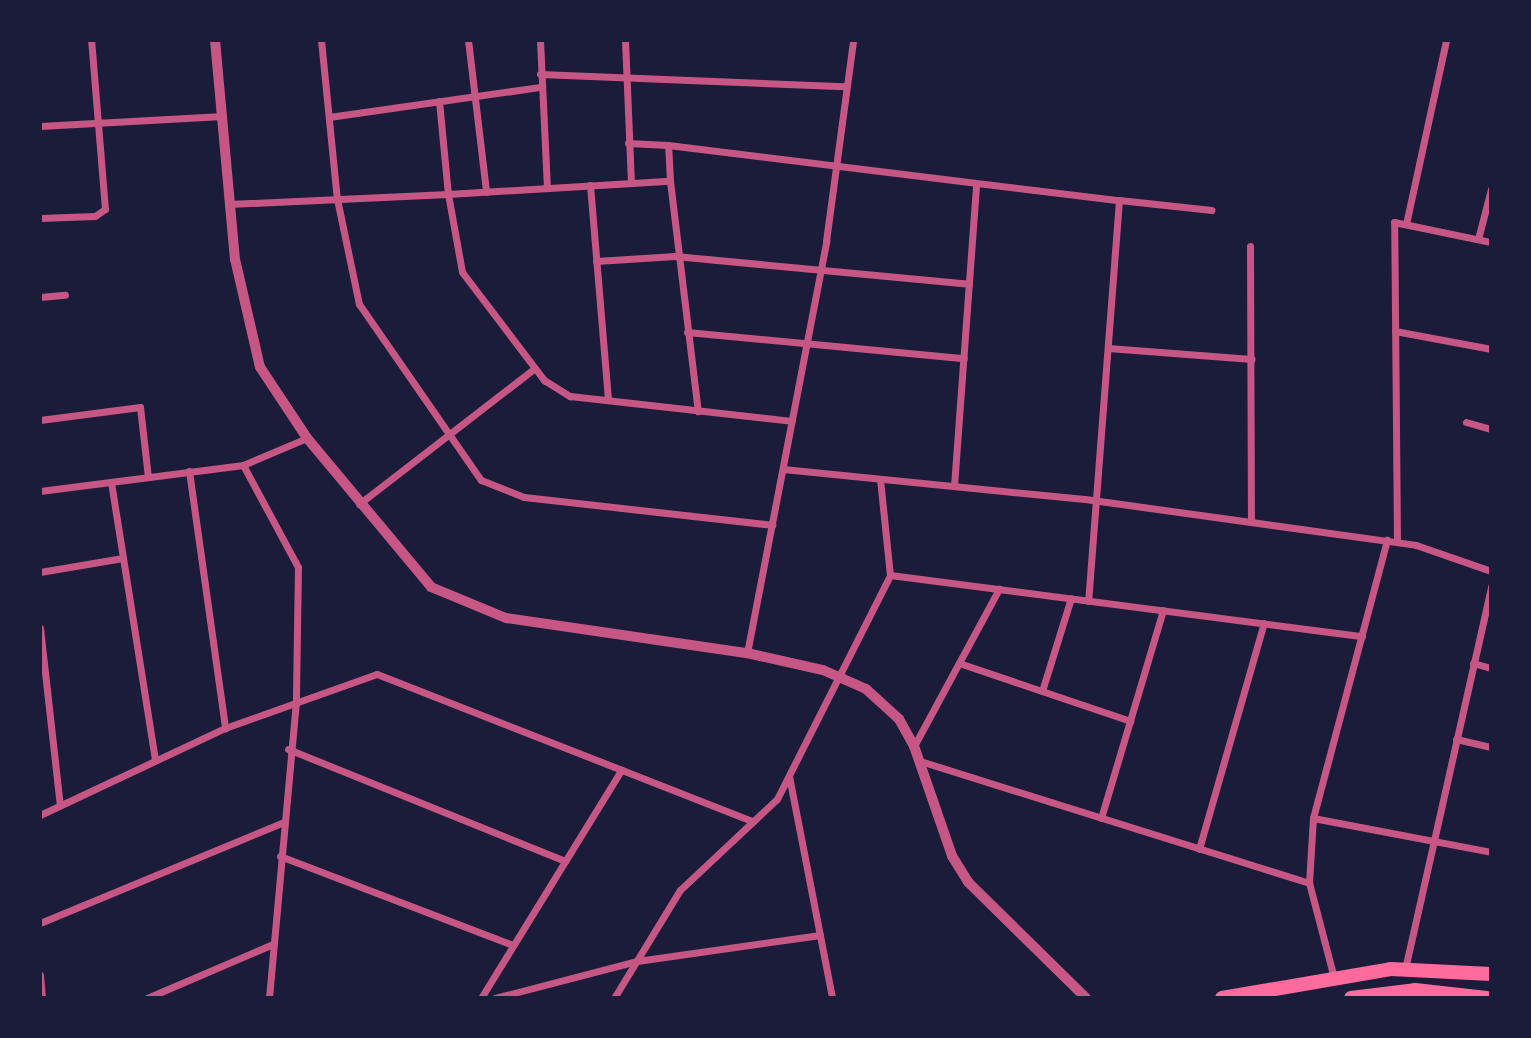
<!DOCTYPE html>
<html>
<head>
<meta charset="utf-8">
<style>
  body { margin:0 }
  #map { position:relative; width:1531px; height:1038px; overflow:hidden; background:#1b1b3a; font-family:"Varela Round",sans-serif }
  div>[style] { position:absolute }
  .minor>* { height:7px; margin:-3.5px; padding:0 3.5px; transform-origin:3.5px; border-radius:3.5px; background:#c65784 }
  .tertiary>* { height:10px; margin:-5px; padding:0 5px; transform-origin:5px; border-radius:5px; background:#c65784 }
  .primary>* { height:14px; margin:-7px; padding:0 7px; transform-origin:7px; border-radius:7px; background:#ff6b9d }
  span { translate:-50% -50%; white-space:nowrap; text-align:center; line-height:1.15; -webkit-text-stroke:7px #1b1b3a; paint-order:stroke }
  .frame { position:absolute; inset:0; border:42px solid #1b1b3a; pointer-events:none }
</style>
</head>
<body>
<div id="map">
  <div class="minor">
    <i style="left:321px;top:40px;width:160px;rotate:84.3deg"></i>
    <i style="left:337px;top:199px;width:107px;rotate:78.2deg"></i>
    <i style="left:359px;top:304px;width:214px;rotate:55.3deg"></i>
    <i style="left:481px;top:480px;width:46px;rotate:21.6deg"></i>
    <i style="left:524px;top:497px;width:250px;rotate:6.4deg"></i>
    <i style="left:468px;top:40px;width:153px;rotate:83.2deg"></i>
    <i style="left:540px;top:40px;width:148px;rotate:87.3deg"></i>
    <i style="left:625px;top:40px;width:143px;rotate:87.6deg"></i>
    <i style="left:540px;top:74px;width:304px;rotate:2.3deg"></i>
    <i style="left:439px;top:101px;width:93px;rotate:84.5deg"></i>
    <i style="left:448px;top:194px;width:222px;rotate:-3.4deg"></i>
    <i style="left:670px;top:181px;width:232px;rotate:83.1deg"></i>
    <i style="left:329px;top:117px;width:214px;rotate:-8.1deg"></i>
    <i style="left:40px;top:126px;width:183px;rotate:-3.1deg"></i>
    <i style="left:628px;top:143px;width:40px;rotate:2.9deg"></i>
    <i style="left:670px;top:181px;width:36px;rotate:-93deg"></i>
    <i style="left:668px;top:145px;width:454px;rotate:7deg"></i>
    <i style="left:1119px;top:200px;width:402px;rotate:94.4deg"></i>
    <i style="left:590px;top:185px;width:216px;rotate:85.2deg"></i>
    <i style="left:1119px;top:200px;width:93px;rotate:6.2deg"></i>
    <i style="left:229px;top:204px;width:219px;rotate:-2.6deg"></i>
    <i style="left:448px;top:194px;width:79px;rotate:79.8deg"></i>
    <i style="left:462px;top:272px;width:136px;rotate:52.8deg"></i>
    <i style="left:544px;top:380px;width:31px;rotate:32deg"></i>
    <i style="left:570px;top:396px;width:223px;rotate:6.4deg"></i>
    <i style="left:40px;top:218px;width:55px;rotate:-2.1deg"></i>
    <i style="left:95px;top:216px;width:12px;rotate:-35deg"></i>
    <i style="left:105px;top:209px;width:170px;rotate:-94.7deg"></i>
    <i style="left:1406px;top:224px;width:188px;rotate:-77.7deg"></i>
    <i style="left:1478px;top:239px;width:52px;rotate:-75.4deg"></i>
    <i style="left:1250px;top:246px;width:276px;rotate:89.8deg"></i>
    <i style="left:596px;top:261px;width:79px;rotate:-3.6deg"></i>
    <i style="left:675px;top:256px;width:295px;rotate:5.4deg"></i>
    <i style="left:40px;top:297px;width:25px;rotate:-5deg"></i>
    <i style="left:1395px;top:331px;width:98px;rotate:10.6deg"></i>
    <i style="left:687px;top:332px;width:278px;rotate:5.4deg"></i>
    <i style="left:1108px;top:348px;width:144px;rotate:4.4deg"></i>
    <i style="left:40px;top:420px;width:101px;rotate:-7.4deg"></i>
    <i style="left:140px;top:407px;width:70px;rotate:83.5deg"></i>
    <i style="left:1466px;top:422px;width:26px;rotate:16deg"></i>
    <i style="left:243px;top:465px;width:116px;rotate:61.7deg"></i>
    <i style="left:298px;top:567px;width:134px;rotate:90.9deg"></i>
    <i style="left:296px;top:701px;width:298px;rotate:95.2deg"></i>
    <i style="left:783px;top:469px;width:303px;rotate:5.7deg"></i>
    <i style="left:1085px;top:499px;width:334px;rotate:7.9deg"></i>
    <i style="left:1416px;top:545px;width:79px;rotate:19.1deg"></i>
    <i style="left:189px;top:471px;width:260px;rotate:82deg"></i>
    <i style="left:880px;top:479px;width:97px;rotate:84.1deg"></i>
    <i style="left:111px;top:482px;width:282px;rotate:81deg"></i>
    <i style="left:954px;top:486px;width:303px;rotate:-85.8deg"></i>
    <i style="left:40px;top:491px;width:205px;rotate:-7.3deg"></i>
    <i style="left:243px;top:465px;width:69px;rotate:-22.9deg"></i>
    <i style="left:359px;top:504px;width:222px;rotate:-37.7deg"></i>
    <i style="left:1397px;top:542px;width:320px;rotate:-90.5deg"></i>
    <i style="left:1394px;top:222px;width:99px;rotate:11.7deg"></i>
    <i style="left:40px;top:572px;width:84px;rotate:-9.6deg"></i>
    <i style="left:40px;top:628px;width:178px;rotate:83.6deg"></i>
    <i style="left:747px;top:653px;width:420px;rotate:-79.1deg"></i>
    <i style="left:826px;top:241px;width:203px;rotate:-82.3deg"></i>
    <i style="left:959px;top:663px;width:181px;rotate:18.7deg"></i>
    <i style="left:1473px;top:663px;width:19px;rotate:16deg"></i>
    <i style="left:1042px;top:691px;width:97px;rotate:-72.7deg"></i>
    <i style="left:1456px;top:739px;width:36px;rotate:13deg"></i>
    <i style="left:914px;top:746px;width:179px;rotate:-61.6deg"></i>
    <i style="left:288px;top:749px;width:299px;rotate:22deg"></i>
    <i style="left:920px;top:761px;width:408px;rotate:17.4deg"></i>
    <i style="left:789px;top:776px;width:226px;rotate:79deg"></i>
    <i style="left:40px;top:815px;width:204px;rotate:-25.2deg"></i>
    <i style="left:225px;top:728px;width:161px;rotate:-19.6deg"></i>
    <i style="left:377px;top:674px;width:404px;rotate:21.4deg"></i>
    <i style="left:1101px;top:818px;width:217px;rotate:-73.4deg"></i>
    <i style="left:1313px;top:818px;width:288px;rotate:-75.1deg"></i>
    <i style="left:1199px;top:849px;width:235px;rotate:-74deg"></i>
    <i style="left:280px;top:856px;width:249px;rotate:20.9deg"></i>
    <i style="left:40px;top:923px;width:262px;rotate:-22.5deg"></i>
    <i style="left:1405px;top:969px;width:393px;rotate:-77.3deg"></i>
    <i style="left:40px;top:975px;width:23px;rotate:85deg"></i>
    <i style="left:1334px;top:978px;width:98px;rotate:-104.7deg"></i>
    <i style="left:1309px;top:883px;width:65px;rotate:-86.5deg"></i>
    <i style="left:1313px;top:818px;width:181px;rotate:10.8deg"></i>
    <i style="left:147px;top:998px;width:137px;rotate:-23.2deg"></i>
    <i style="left:481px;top:998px;width:268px;rotate:-58.4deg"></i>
    <i style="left:495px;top:998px;width:147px;rotate:-14.6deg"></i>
    <i style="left:637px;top:961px;width:185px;rotate:-8.1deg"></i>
    <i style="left:614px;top:998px;width:127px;rotate:-58.6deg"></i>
    <i style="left:680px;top:890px;width:133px;rotate:-43.2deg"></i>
    <i style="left:777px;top:799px;width:251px;rotate:-63.2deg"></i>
    <i style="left:890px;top:575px;width:476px;rotate:7.4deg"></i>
  </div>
  <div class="tertiary">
    <i style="left:215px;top:40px;width:220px;rotate:84.8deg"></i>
    <i style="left:235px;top:259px;width:111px;rotate:77deg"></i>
    <i style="left:260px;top:367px;width:85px;rotate:56.5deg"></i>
    <i style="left:307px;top:438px;width:194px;rotate:50.2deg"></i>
    <i style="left:431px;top:587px;width:81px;rotate:22.5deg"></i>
    <i style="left:506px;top:618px;width:244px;rotate:8.3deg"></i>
    <i style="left:747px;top:653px;width:78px;rotate:12.6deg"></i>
    <i style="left:823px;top:670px;width:47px;rotate:23.8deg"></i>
    <i style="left:866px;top:689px;width:45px;rotate:42.3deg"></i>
    <i style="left:899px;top:719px;width:31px;rotate:61deg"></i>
    <i style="left:914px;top:746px;width:116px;rotate:70.9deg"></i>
    <i style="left:952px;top:856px;width:31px;rotate:58deg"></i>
    <i style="left:968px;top:882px;width:165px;rotate:44.5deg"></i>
  </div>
  <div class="primary">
    <i style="left:1222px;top:998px;width:171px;rotate:-9.7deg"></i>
    <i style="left:1391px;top:969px;width:100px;rotate:2.9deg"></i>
    <i style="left:1351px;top:998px;width:64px;rotate:-7.1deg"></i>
    <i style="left:1415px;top:990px;width:72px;rotate:6.3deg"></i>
  </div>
  <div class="frame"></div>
</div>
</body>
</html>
